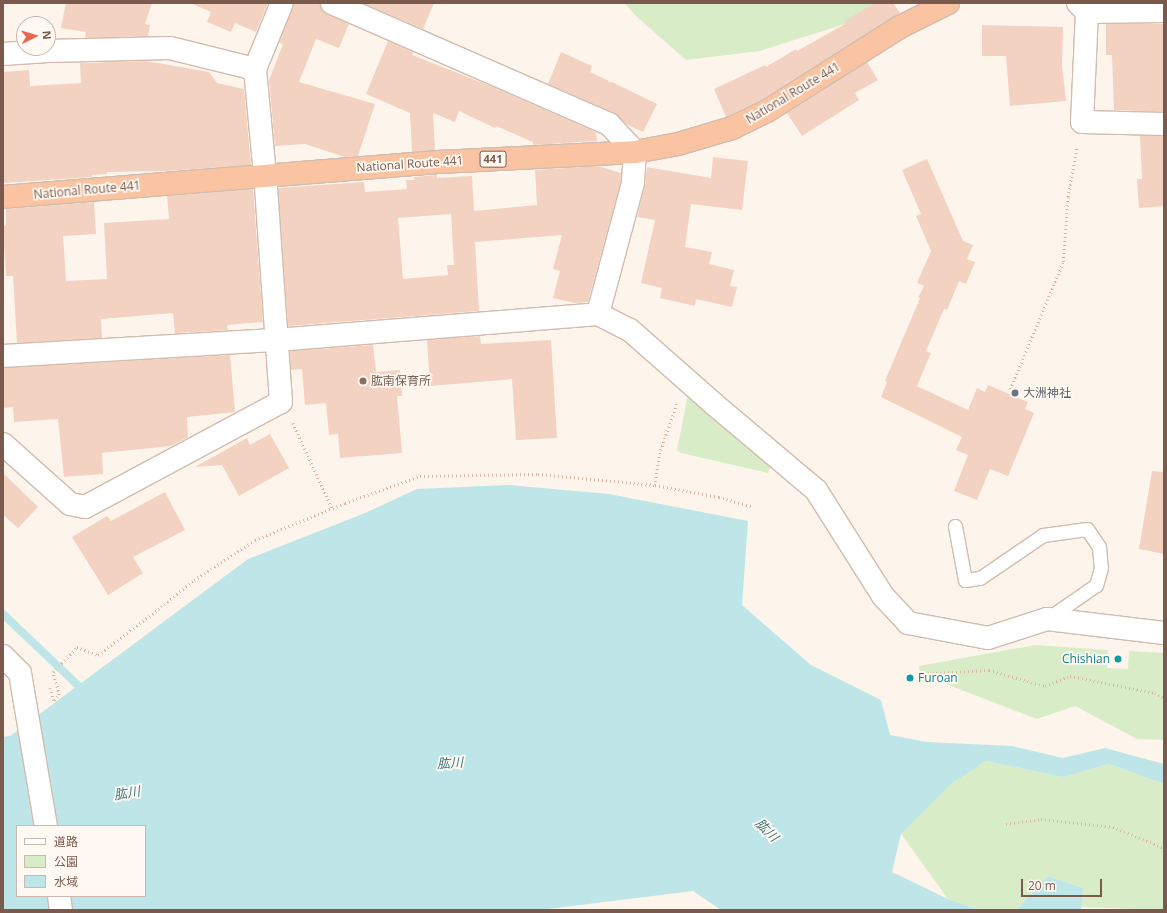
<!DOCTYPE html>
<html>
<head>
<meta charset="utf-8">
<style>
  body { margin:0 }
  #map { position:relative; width:1167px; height:913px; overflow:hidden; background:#fdf5eb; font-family:"Open Sans","Noto Sans JP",sans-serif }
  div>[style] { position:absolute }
  .green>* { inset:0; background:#d9ecc8 }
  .water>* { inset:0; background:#bee5e8 }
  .stream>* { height:8px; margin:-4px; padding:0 4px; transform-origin:4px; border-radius:4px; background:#bee5e8 }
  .building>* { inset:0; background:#f3d2c2 }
  .path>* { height:2.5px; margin-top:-1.25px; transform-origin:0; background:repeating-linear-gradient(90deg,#d9b5a4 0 1px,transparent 0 4px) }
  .roads { filter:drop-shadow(1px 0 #d1bcaf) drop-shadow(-1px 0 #d1bcaf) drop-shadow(0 1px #d1bcaf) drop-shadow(0 -1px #d1bcaf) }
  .service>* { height:13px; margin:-6.5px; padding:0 6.5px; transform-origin:6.5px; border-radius:6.5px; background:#fff }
  .minor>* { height:22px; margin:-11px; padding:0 11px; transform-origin:11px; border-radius:11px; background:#fff }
  .trunk>* { height:22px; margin:-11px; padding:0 11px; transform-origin:11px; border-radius:11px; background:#fac4a2 }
  .dots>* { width:11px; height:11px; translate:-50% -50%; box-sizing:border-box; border:2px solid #fff9f2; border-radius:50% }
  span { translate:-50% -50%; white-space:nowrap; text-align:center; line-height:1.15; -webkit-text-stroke:3.5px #fff9f2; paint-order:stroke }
  .shield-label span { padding:1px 3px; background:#fff9f2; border:1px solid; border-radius:3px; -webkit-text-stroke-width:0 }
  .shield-label { font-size:11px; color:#7a5a4c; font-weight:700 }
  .street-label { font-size:12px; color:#7a5a4c }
  .education-label { font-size:12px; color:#785e54 }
  .left { translate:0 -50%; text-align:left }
  .worship-label { font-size:12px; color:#5b616d }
  .culture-label { font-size:12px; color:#0d838f }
  .right { translate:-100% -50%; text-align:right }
  .water-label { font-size:13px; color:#3f787e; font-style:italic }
  .frame { position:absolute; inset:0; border:4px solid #7a5a4c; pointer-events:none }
  .legend { position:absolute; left:16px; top:825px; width:130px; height:72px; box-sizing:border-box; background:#fff9f2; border:1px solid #cab9b0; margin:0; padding:5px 7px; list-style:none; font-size:12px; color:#7a5a4c }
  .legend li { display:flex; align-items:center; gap:8px; height:20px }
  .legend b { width:20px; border:1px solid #cab9b0 }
  .north { position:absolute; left:16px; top:16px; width:40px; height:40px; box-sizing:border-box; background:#fff9f2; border:1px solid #cab9b0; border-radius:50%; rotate:85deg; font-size:11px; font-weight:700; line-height:16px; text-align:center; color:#7a5a4c }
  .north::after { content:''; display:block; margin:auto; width:14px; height:18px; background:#e9674e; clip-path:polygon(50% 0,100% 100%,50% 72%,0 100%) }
  .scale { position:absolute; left:1021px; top:879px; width:81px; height:18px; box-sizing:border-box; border:2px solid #7a5a4c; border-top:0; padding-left:5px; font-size:12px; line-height:14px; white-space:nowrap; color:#7a5a4c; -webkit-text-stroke:3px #fff9f2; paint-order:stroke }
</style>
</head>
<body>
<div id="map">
  <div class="green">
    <i style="clip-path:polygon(624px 3px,881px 3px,851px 22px,760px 51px,686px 60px,637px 17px)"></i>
    <i style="clip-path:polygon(688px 395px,773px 461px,768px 473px,681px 453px,677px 450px)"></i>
    <i style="clip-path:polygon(1035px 645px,1108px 650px,1107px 668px,1128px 669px,1129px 651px,1164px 653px,1164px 740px,1137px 739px,1075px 706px,1037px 719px,933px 679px,920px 682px,919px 666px)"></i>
    <i style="clip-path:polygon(986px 761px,1063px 777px,1109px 764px,1164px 784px,1164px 910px,1081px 907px,1083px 888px,1048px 876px,1016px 910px,980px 910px,948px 899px,901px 834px,954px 781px)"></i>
  </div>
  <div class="water">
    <i style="clip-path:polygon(evenodd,507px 485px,609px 494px,748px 521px,742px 605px,811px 665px,881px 700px,890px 735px,927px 742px,1012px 746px,1063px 758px,1105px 748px,1164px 764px,1164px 784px,1109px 764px,1063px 777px,986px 761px,952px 783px,901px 834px,892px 872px,948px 899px,980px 910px,721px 910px,693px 891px,540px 910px,3px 910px,3px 737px,10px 736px,248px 559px,365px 513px,417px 489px,507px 485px,17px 826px,145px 826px,145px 896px,17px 896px,17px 826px)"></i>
    <i style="clip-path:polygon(1048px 876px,1083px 888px,1081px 910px,1016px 910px)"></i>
  </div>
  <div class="stream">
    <i style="left:3px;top:614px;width:113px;rotate:43.6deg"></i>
  </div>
  <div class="building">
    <i style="clip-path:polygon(66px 3px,152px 3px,145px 24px,150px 25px,148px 36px,85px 38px,86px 32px,61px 28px)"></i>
    <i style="clip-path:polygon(190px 3px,268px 3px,256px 32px,235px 23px,231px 32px,207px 22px,211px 12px)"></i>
    <i style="clip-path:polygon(294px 3px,320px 3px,322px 10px,327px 14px,349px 24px,339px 48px,316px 39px,299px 82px,375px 104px,358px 156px,345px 157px,305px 144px,275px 146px,269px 80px,283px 44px,279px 43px)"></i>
    <i style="clip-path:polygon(363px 3px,434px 3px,423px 29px)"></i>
    <i style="clip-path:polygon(874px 3px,893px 3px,900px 13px,761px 100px,726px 117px,714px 89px,765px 65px,766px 67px,796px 49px,797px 51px,845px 24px,844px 22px)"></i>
    <i style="clip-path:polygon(1106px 24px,1164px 24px,1164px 112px,1114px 110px,1112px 55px,1106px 55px)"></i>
    <i style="clip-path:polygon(982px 25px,1063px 27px,1062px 66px,1066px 101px,1010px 106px,1006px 56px,982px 56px)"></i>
    <i style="clip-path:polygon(388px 41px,413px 52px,412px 55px,488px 85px,596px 132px,597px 141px,533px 145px,533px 142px,496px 126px,495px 128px,459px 111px,455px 122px,433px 113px,435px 150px,412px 152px,410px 113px,366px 94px)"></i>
    <i style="clip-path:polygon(561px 52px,592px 66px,590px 72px,609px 81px,608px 82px,612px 82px,657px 104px,643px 132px,626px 124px,614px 113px,548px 84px)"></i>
    <i style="clip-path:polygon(146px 61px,209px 72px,217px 83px,244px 89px,251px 165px,166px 171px,107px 172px,107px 174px,92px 175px,92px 177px,3px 183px,3px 72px,29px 70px,30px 86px,81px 83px,80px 63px)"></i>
    <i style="clip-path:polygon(867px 62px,878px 80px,855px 93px,859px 100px,802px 136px,787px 113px)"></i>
    <i style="clip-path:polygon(1140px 136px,1164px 136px,1164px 206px,1139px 208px,1137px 179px,1142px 179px)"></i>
    <i style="clip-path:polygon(713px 157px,748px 161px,742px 210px,691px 204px,685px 247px,712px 252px,709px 264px,734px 270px,730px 286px,737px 287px,732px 307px,696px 299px,695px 306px,660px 298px,662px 288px,641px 283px,655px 220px,637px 217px,645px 186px,647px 167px,711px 178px)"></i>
    <i style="clip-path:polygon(927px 159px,963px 241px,973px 245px,967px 259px,975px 262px,966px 284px,959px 281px,947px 310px,944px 309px,926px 351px,931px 353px,917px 386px,968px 410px,977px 388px,985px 392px,988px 385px,1028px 402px,1025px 409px,1034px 413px,1008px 476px,990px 469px,977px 500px,954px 491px,968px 455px,956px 450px,962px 437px,881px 397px,887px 382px,885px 381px,920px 298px,918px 298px,924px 286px,917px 283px,931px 251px,916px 216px,921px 214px,902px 170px)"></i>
    <i style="clip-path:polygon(evenodd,598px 166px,621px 173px,621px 181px,588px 302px,574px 303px,553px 298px,560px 271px,553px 269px,562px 235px,475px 242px,479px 311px,288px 326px,278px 188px,364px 182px,365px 192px,407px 189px,406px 180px,414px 180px,414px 177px,437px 175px,437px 178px,472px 176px,474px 211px,537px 205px,535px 170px,598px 166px,451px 214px,454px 265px,447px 265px,448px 275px,403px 279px,398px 218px,451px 214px)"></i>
    <i style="clip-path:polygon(253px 189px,263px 322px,227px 325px,228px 330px,175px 333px,173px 313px,101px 319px,102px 338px,17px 343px,13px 276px,6px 276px,3px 230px,3px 226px,6px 226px,6px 209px,94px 202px,96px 234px,63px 236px,66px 281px,107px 279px,104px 223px,169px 219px,167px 196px)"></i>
    <i style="clip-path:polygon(480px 336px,481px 344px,551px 340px,557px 438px,516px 440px,512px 379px,430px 386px,427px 340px)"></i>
    <i style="clip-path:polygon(373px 345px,376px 372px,400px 370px,402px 396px,397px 396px,402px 453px,340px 458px,338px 434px,329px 435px,326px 403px,305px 405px,302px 369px,291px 370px,290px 351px)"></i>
    <i style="clip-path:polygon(230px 355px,235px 412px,187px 417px,188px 437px,171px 446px,102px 453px,103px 474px,64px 477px,58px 419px,14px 422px,13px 407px,3px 408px,3px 368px)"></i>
    <i style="clip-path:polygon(270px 434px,289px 468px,239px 496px,222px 465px,195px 467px,247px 438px,250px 445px)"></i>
    <i style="clip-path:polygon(1152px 471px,1164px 472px,1164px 554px,1139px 549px)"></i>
    <i style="clip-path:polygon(3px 473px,38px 507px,18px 528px,3px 515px)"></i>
    <i style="clip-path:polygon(165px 492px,185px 530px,133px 557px,143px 573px,108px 595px,72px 537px,107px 516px,111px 521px)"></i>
  </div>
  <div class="path">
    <i style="left:1010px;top:389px;width:138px;rotate:-67.3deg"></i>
    <i style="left:1063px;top:262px;width:65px;rotate:-85.6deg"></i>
    <i style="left:1068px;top:197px;width:52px;rotate:-80deg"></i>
    <i style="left:677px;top:404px;width:52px;rotate:109.1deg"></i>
    <i style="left:660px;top:453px;width:32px;rotate:99deg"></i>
    <i style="left:655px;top:485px;width:65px;rotate:10.6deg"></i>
    <i style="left:719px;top:497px;width:36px;rotate:16deg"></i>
    <i style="left:293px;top:423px;width:94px;rotate:65.4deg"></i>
    <i style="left:920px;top:674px;width:69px;rotate:-3.3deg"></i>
    <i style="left:989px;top:670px;width:58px;rotate:15.9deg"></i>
    <i style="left:1045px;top:686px;width:27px;rotate:-22deg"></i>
    <i style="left:1070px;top:676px;width:87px;rotate:11.3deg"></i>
    <i style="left:1155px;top:693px;width:10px;rotate:29deg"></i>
    <i style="left:50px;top:688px;width:13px;rotate:72deg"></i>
    <i style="left:54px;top:700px;width:7px;rotate:-45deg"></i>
    <i style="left:59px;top:695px;width:24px;rotate:-105deg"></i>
    <i style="left:53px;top:672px;width:35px;rotate:-46deg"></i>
    <i style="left:77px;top:647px;width:22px;rotate:21deg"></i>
    <i style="left:98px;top:655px;width:79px;rotate:-37.3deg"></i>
    <i style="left:161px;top:607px;width:43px;rotate:-39.3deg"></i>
    <i style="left:194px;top:580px;width:73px;rotate:-33.3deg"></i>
    <i style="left:255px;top:540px;width:97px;rotate:-22.3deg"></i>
    <i style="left:345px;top:503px;width:80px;rotate:-19.8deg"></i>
    <i style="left:420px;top:476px;width:118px;rotate:-1deg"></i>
    <i style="left:538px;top:474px;width:118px;rotate:5.4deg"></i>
    <i style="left:1006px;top:824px;width:35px;rotate:-8deg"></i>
    <i style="left:1041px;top:819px;width:72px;rotate:6.3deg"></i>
    <i style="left:1113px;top:827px;width:55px;rotate:22.4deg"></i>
  </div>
  <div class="roads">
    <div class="service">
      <i style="left:955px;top:526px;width:55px;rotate:79.5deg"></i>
      <i style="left:965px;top:580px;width:15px;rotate:-8deg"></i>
      <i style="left:980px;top:578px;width:76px;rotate:-34.3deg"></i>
      <i style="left:1043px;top:535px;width:44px;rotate:-7.8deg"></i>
      <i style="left:1087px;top:529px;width:22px;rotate:56deg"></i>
      <i style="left:1099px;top:547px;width:21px;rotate:85deg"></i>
      <i style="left:1101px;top:568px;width:18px;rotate:106deg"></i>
      <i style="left:1096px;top:585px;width:60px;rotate:145.2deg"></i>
    </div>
    <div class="minor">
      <i style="left:332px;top:3px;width:302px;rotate:23.6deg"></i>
      <i style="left:609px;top:124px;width:38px;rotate:47deg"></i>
      <i style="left:635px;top:152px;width:31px;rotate:94deg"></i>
      <i style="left:633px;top:183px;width:136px;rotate:105deg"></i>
      <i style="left:1078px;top:3px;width:13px;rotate:45deg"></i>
      <i style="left:1087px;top:12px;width:77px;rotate:-0.7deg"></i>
      <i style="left:1087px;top:12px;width:110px;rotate:92.6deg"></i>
      <i style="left:1082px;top:122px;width:82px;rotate:1.4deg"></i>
      <i style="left:3px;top:54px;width:45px;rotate:-3.8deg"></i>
      <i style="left:48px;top:51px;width:122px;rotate:-1.4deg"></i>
      <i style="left:170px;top:48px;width:88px;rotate:13.9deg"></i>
      <i style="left:3px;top:356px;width:273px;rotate:-3.4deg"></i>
      <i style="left:276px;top:340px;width:323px;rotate:-4.6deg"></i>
      <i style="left:598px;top:314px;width:36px;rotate:27deg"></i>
      <i style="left:630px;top:330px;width:113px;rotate:41.4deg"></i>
      <i style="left:715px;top:405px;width:132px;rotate:40.1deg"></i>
      <i style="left:816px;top:490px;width:125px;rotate:57.7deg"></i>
      <i style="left:883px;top:596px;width:37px;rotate:47deg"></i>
      <i style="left:908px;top:623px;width:81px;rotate:10.6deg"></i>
      <i style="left:988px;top:638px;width:62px;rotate:-17.9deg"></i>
      <i style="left:1047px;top:619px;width:118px;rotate:6.8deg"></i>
      <i style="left:3px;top:444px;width:90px;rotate:41.8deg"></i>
      <i style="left:70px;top:504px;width:15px;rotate:11deg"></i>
      <i style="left:85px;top:507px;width:222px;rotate:-28.2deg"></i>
      <i style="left:281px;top:402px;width:228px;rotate:-94deg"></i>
      <i style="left:265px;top:175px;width:106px;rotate:-95.4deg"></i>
      <i style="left:255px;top:69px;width:71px;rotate:-67.8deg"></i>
      <i style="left:3px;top:656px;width:24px;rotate:45deg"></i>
      <i style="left:20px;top:673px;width:155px;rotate:80.4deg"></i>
      <i style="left:59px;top:896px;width:14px;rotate:82deg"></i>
    </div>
    <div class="trunk">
      <i style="left:3px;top:197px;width:438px;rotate:-4.6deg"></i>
      <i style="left:440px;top:162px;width:195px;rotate:-2.9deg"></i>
      <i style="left:635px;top:152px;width:44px;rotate:-10.5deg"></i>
      <i style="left:678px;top:144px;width:56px;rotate:-16.5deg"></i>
      <i style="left:732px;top:128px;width:39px;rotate:-26deg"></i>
      <i style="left:767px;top:111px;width:157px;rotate:-32.3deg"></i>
      <i style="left:900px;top:27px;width:54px;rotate:-26.6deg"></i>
    </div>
  </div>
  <div class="dots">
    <i style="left:363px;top:381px;background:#8d6e63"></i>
    <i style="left:1015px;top:393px;background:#6b7280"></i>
    <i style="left:1118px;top:659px;background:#0f9aa8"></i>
    <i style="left:910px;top:678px;background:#0f9aa8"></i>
  </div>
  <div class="shield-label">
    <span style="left:493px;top:159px">441</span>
  </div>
  <div class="street-label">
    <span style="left:793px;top:93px;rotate:-31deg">National Route 441</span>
    <span style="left:410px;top:164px;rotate:-4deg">National Route 441</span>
    <span style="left:87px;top:190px;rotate:-5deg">National Route 441</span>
  </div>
  <div class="education-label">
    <span class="left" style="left:371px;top:381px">肱南保育所</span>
  </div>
  <div class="worship-label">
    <span class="left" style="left:1023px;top:393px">大洲神社</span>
  </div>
  <div class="culture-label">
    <span class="right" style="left:1110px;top:659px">Chishian</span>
    <span class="left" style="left:918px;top:678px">Furoan</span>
  </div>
  <div class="water-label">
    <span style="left:450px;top:763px;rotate:-3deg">肱川</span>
    <span style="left:127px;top:793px;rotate:-9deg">肱川</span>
    <span style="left:767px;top:830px;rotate:45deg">肱川</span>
  </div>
  <div class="frame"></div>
  <ul class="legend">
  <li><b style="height:5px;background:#fff"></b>道路</li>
  <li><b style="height:11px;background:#d9ecc8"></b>公園</li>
  <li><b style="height:11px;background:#bee5e8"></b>水域</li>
  </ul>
  <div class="north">N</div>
  <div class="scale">20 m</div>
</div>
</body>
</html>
